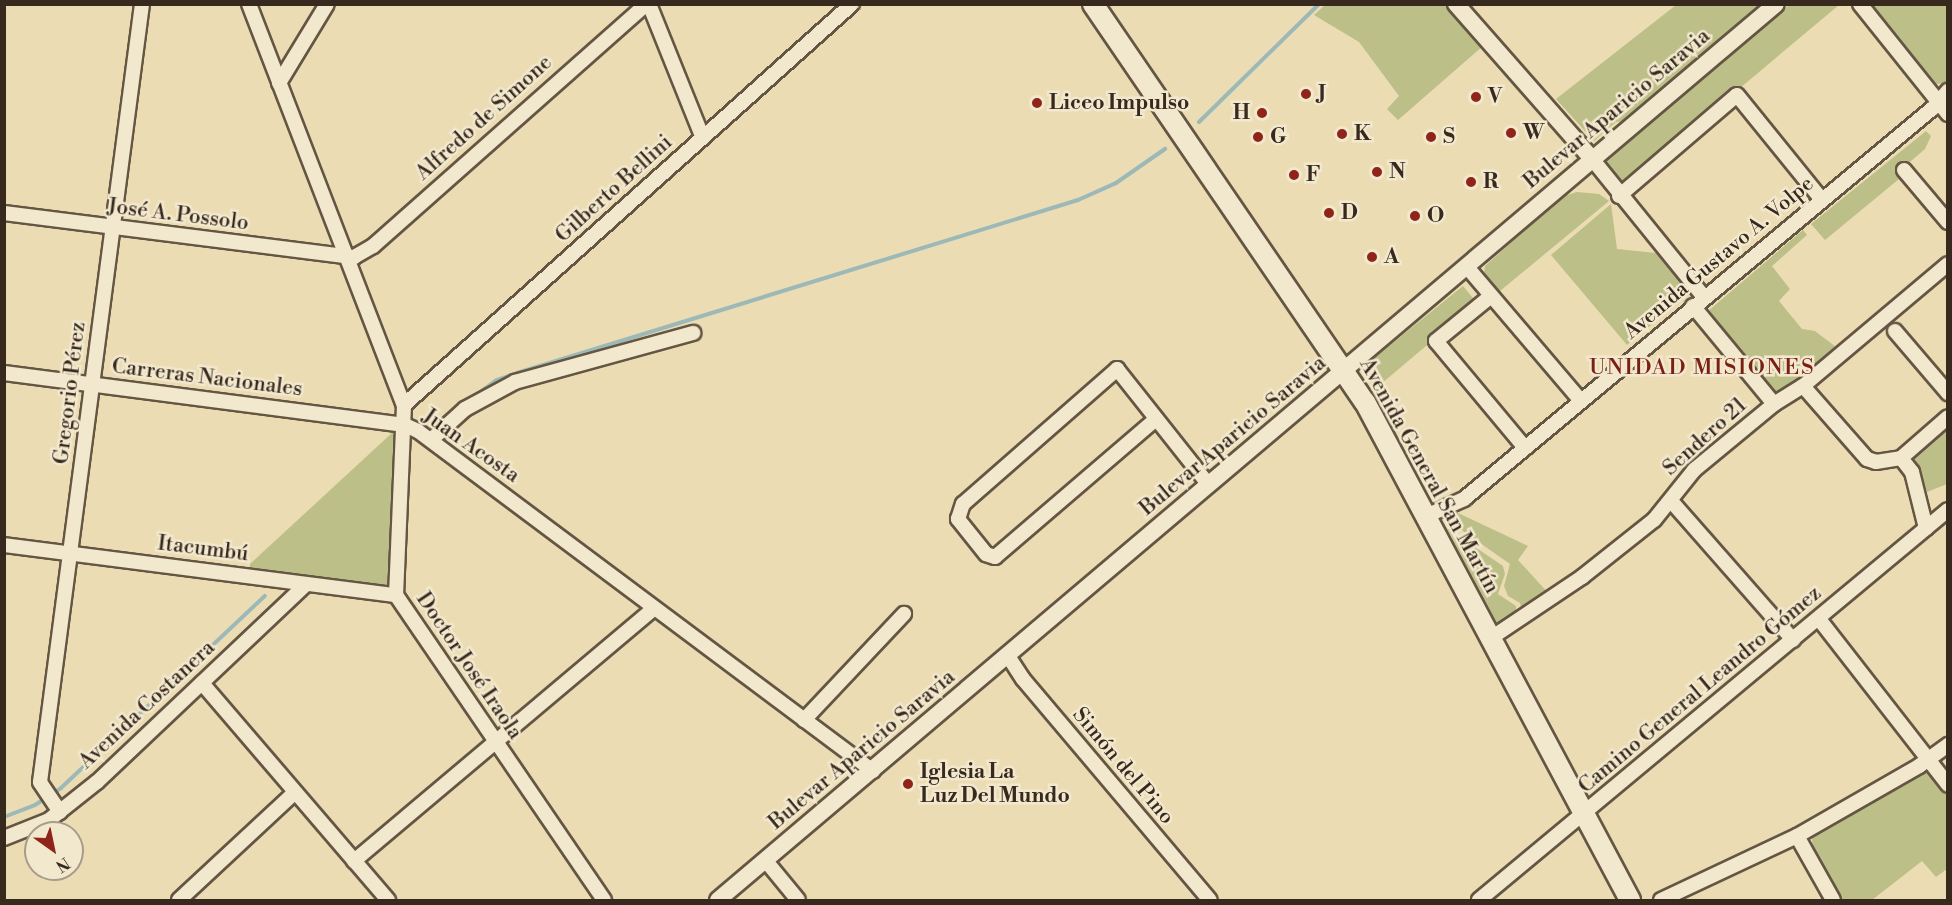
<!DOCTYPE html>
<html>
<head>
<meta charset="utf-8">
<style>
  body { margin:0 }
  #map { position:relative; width:1952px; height:905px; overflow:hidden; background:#ebdcb3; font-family:"Libre Bodoni",serif }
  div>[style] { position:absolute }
  .green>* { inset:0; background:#bdbf88 }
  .stream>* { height:4px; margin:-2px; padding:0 2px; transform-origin:2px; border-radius:2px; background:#9cb9b7 }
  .roads { filter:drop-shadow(2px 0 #645643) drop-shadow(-2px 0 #645643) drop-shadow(0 2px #645643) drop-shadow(0 -2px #645643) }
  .minor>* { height:14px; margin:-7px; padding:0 7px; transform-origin:7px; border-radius:7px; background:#f2e8ce }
  .tertiary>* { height:16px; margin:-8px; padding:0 8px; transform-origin:8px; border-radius:8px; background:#f2e8ce }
  .secondary>* { height:20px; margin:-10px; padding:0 10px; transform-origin:10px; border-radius:10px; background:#f2e8ce }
  .dots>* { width:16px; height:16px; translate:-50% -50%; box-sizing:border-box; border:3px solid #f2e8ce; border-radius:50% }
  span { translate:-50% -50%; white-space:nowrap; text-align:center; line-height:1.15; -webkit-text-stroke:5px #f2e8ce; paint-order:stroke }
  .poi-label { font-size:21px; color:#37291e; font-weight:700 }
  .left { translate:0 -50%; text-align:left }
  .right { translate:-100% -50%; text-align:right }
  .street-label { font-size:21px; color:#37291e }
  .neighbourhood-label { font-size:22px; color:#7a1f14; letter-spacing:1.5px }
  .frame { position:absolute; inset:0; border:6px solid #37291e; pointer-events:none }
  .north { position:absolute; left:24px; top:821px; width:60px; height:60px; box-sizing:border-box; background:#f2e8ce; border:2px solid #a79c88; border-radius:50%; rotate:147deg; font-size:16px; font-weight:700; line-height:24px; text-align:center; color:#37291e }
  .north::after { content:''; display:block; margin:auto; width:21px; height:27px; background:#8f2418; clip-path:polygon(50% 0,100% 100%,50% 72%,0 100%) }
</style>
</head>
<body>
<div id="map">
  <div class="green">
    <i style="clip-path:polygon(1325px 5px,1446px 5px,1483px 46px,1398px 120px,1387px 109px,1399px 96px,1359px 42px,1314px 15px)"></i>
    <i style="clip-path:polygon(1676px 5px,1767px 5px,1626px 121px,1616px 122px,1594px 141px,1556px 99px)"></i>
    <i style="clip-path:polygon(1789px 5px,1839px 5px,1623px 186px,1603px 161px)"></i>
    <i style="clip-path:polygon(1869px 5px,1947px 5px,1947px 83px,1935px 84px)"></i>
    <i style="clip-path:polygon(1926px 131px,1931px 136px,1925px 149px,1896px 174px,1899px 179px,1825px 240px,1811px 224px)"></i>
    <i style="clip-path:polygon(1577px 192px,1599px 194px,1609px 201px,1500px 291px,1484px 274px,1485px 266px,1561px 197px)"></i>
    <i style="clip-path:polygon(1611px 204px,1617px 249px,1656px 253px,1689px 294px,1627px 345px,1551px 255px)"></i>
    <i style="clip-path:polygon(1803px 230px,1807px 235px,1772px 266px,1790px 289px,1779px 301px,1802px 329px,1815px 331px,1836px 347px,1777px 395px,1707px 312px)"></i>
    <i style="clip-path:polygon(1463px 286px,1477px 303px,1375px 389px,1363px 367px)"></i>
    <i style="clip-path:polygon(1947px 428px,1947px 484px,1927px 492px,1913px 454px)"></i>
    <i style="clip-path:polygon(393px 432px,396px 441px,392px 580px,387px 585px,382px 588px,250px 572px,250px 564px)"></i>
    <i style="clip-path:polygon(1450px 512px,1456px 512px,1528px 546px,1518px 560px,1550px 595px,1522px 611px,1520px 603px,1508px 596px,1504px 586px,1510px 564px,1450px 522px)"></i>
    <i style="clip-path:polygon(1447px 528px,1503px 566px,1505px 574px,1498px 594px,1516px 606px,1516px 614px,1500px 629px)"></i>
    <i style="clip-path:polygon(1927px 768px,1947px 795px,1947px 869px,1936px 877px,1922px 861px,1872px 900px,1838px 900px,1813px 854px,1812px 836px,1816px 829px)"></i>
  </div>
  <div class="stream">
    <i style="left:1199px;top:122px;width:168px;rotate:-44.5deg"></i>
    <i style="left:469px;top:400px;width:34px;rotate:-36deg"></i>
    <i style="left:497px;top:380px;width:21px;rotate:-19deg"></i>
    <i style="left:517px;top:373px;width:587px;rotate:-17.14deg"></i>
    <i style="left:1078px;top:200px;width:42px;rotate:-24.1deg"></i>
    <i style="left:1116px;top:183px;width:60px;rotate:-34.8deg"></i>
    <i style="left:4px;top:817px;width:33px;rotate:-21deg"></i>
    <i style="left:35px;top:805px;width:31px;rotate:-33deg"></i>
    <i style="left:61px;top:788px;width:280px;rotate:-43.3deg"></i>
  </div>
  <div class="roads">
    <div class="minor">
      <i style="left:249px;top:4px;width:430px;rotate:68.9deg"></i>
      <i style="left:404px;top:405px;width:190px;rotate:92.4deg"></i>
      <i style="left:396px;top:595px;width:369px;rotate:55.7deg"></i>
      <i style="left:649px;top:4px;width:144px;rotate:68.1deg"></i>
      <i style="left:1860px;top:4px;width:141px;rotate:51.3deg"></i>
      <i style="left:279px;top:83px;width:92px;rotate:-58.7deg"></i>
      <i style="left:1593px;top:160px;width:176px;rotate:51deg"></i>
      <i style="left:1904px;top:170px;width:68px;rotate:49.8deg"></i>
      <i style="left:1619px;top:196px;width:155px;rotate:-40.6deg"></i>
      <i style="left:1737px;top:95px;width:135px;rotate:51deg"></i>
      <i style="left:4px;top:213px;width:353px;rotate:7.2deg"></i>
      <i style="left:354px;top:257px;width:22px;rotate:-30deg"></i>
      <i style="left:373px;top:246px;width:366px;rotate:-41.5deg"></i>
      <i style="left:1467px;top:267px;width:175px;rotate:49.6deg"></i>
      <i style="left:1491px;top:296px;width:71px;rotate:140.7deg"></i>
      <i style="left:1436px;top:341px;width:139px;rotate:50.2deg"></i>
      <i style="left:1693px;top:306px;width:127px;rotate:50.4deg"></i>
      <i style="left:1895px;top:331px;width:82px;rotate:49.5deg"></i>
      <i style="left:4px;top:373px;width:404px;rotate:7.4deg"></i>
      <i style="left:405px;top:425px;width:14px;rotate:25deg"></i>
      <i style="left:418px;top:431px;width:568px;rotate:36.77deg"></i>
      <i style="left:1803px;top:386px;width:97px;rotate:48.8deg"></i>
      <i style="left:1867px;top:459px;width:9px;rotate:18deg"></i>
      <i style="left:1876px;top:462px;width:25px;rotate:-9deg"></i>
      <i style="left:1901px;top:458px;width:62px;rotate:-41.1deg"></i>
      <i style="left:404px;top:405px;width:601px;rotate:-41.83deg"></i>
      <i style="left:1156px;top:419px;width:212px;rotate:139.4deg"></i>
      <i style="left:995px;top:557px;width:9px;rotate:-162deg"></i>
      <i style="left:986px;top:554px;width:45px;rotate:-128.7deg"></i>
      <i style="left:958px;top:519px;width:16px;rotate:-72deg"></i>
      <i style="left:963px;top:504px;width:205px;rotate:-41.2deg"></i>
      <i style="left:1117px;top:369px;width:148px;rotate:51.6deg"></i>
      <i style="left:432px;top:439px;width:45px;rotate:-42.3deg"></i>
      <i style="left:465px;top:409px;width:57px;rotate:-28.4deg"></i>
      <i style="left:515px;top:382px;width:185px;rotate:-15.4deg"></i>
      <i style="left:1901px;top:458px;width:18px;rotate:52deg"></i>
      <i style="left:1912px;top:472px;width:58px;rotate:76deg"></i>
      <i style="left:1671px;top:501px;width:185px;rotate:48.7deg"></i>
      <i style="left:1426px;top:516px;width:42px;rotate:-24.1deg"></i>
      <i style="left:1464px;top:499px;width:611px;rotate:-39.82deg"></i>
      <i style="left:1933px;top:108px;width:23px;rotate:-49deg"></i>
      <i style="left:4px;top:545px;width:395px;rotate:7.3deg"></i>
      <i style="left:1819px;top:619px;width:210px;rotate:52.1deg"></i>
      <i style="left:1491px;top:638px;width:110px;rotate:-33.8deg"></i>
      <i style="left:1582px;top:577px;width:92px;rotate:-38.4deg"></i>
      <i style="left:1654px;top:520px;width:64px;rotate:-51.3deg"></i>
      <i style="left:1694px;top:470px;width:104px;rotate:-39.5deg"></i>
      <i style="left:1774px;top:404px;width:34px;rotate:-32deg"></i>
      <i style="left:1803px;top:386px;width:189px;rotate:-40.1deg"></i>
      <i style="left:1008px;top:656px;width:27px;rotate:57deg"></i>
      <i style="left:1023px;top:679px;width:289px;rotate:49.8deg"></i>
      <i style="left:202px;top:683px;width:286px;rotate:49.4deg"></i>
      <i style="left:804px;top:720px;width:146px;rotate:-46.7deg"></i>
      <i style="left:60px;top:812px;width:36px;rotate:-124deg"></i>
      <i style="left:40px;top:782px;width:785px;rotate:-82.53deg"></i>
      <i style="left:1797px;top:836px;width:73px;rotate:60.6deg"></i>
      <i style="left:4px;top:838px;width:48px;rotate:-21.8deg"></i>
      <i style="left:49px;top:820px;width:61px;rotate:-38.4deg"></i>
      <i style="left:97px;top:782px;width:286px;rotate:-43.4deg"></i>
      <i style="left:354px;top:861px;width:391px;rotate:-40.1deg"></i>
      <i style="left:766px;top:861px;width:50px;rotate:50.6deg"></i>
      <i style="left:179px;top:900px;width:157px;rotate:-42.9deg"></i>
      <i style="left:1479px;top:900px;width:610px;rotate:-39.75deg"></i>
      <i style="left:1661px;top:900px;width:150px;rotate:-25.2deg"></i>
      <i style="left:1797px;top:836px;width:141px;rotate:-29.8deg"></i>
      <i style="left:1919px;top:766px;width:36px;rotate:-36deg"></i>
    </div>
    <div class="tertiary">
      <i style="left:1456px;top:4px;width:208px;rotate:48.7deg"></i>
      <i style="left:718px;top:900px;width:1386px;rotate:-40.26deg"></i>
    </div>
    <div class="secondary">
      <i style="left:1093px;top:4px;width:482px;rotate:55.7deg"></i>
      <i style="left:1365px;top:402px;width:564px;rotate:61.98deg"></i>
    </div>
  </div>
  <div class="dots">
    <i style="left:1306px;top:94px;background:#8f2418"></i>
    <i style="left:1476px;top:97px;background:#8f2418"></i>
    <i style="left:1037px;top:103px;background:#8f2418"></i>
    <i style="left:1262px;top:113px;background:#8f2418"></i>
    <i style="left:1511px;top:133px;background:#8f2418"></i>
    <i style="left:1342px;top:134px;background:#8f2418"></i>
    <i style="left:1258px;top:137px;background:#8f2418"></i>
    <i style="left:1431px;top:137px;background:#8f2418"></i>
    <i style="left:1377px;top:172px;background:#8f2418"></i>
    <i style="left:1294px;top:175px;background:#8f2418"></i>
    <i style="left:1471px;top:182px;background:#8f2418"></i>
    <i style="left:1329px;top:213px;background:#8f2418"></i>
    <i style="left:1415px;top:216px;background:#8f2418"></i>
    <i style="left:1372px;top:257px;background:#8f2418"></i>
    <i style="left:908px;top:784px;background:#8f2418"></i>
  </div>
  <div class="poi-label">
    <span class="left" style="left:1318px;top:94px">J</span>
    <span class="left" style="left:1488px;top:97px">V</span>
    <span class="left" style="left:1049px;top:103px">Liceo Impulso</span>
    <span class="right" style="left:1250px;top:113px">H</span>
    <span class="left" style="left:1523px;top:133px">W</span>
    <span class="left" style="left:1354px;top:134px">K</span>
    <span class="left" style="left:1270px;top:137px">G</span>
    <span class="left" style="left:1443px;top:137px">S</span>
    <span class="left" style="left:1389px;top:172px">N</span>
    <span class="left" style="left:1306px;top:175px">F</span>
    <span class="left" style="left:1483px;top:182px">R</span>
    <span class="left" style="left:1341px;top:213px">D</span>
    <span class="left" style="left:1427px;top:216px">O</span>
    <span class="left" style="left:1384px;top:257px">A</span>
    <span class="left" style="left:920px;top:784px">Iglesia La<br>Luz Del Mundo</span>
  </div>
  <div class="street-label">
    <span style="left:1617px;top:109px;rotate:-40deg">Bulevar Aparicio Saravia</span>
    <span style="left:484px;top:118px;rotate:-42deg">Alfredo de Simone</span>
    <span style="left:614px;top:189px;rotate:-42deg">Gilberto Bellini</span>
    <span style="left:178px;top:215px;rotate:7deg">José A. Possolo</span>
    <span style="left:1719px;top:258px;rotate:-40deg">Avenida Gustavo A. Volpe</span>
    <span style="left:207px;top:378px;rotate:7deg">Carreras Nacionales</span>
    <span style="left:70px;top:393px;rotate:-83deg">Gregorio Pérez</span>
    <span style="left:1233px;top:436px;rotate:-40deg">Bulevar Aparicio Saravia</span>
    <span style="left:1705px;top:437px;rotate:-42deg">Sendero 21</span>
    <span style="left:471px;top:446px;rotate:35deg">Juan Acosta</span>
    <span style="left:1429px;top:476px;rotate:61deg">Avenida General San Martín</span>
    <span style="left:203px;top:549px;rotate:7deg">Itacumbú</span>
    <span style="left:469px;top:666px;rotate:56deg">Doctor José Iraola</span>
    <span style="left:1700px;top:690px;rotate:-40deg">Camino General Leandro Gómez</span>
    <span style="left:147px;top:705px;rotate:-43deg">Avenida Costanera</span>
    <span style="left:862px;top:750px;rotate:-40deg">Bulevar Aparicio Saravia</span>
    <span style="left:1123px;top:766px;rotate:50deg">Simón del Pino</span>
  </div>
  <div class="neighbourhood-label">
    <span style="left:1702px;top:368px">UNIDAD MISIONES</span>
  </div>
  <div class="frame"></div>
  <div class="north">N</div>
</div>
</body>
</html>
